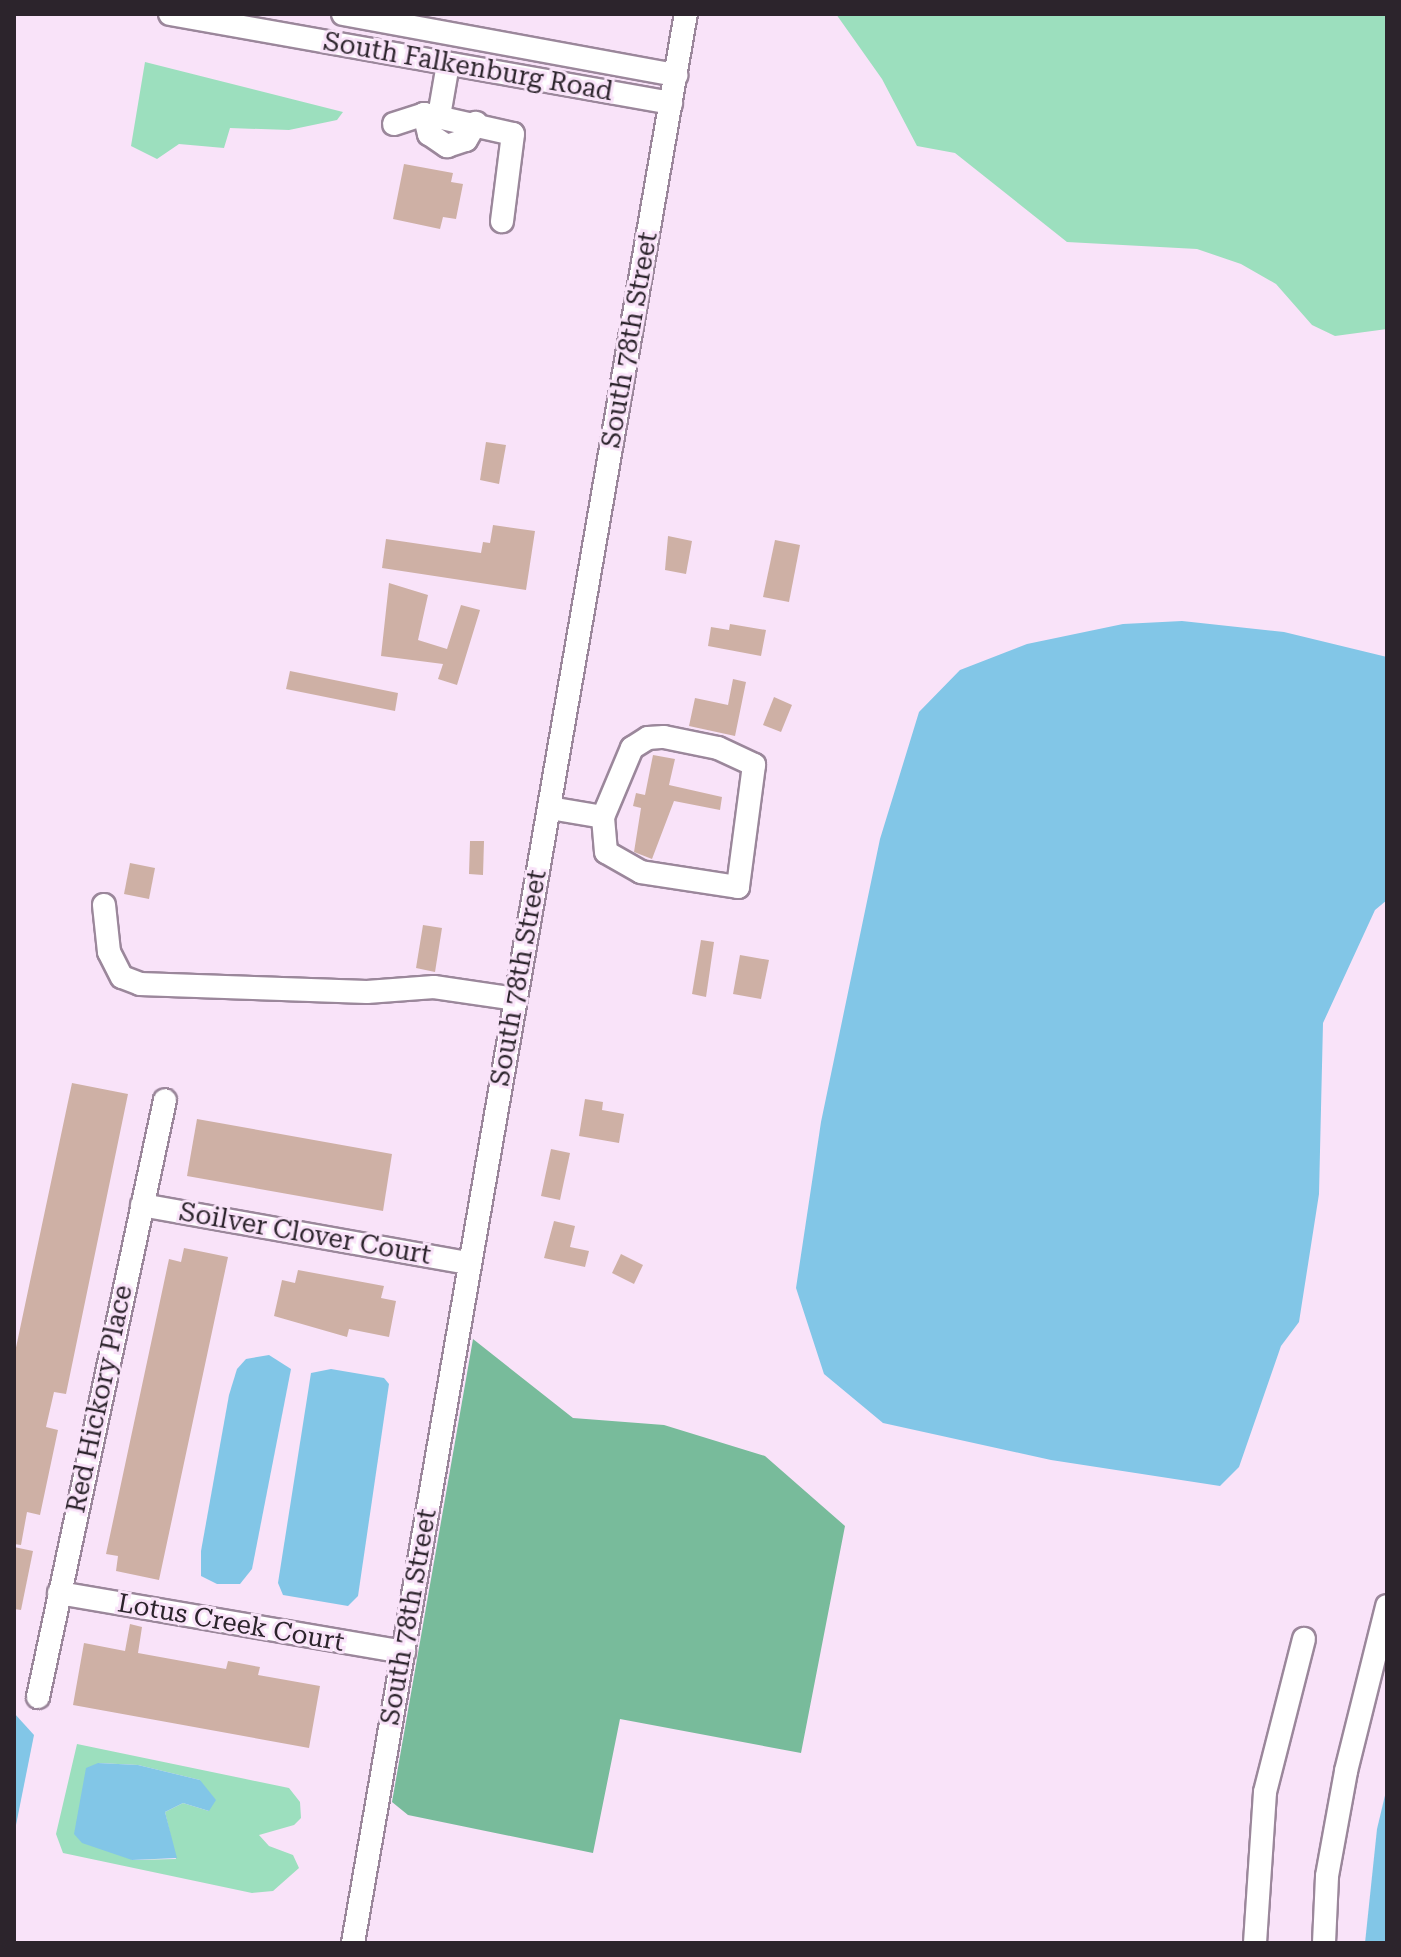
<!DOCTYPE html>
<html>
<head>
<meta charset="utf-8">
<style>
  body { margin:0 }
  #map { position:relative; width:1401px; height:1957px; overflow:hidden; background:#f9e3f9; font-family:"Roboto Serif",serif }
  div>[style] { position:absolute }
  .green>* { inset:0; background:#9cdfbe }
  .forest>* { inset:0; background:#78bb9b }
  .water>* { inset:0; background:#82c6e7 }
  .building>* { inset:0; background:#ceb0a5 }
  .roads { filter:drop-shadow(2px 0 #9b879b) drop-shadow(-2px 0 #9b879b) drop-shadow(0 2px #9b879b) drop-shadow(0 -2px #9b879b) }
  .minor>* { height:22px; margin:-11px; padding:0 11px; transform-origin:11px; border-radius:11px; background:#fff }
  span { translate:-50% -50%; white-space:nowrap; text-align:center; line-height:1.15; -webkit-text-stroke:6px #f9e3f9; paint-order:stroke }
  .street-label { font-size:26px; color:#2c242c }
  .frame { position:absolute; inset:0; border:16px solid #2c242c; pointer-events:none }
</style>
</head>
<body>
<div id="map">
  <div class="green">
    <i style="clip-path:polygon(836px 14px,1387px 14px,1387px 329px,1335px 336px,1312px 325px,1276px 284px,1241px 264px,1197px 249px,1067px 242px,955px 153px,917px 146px,882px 79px)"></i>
    <i style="clip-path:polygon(145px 62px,343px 112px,337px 120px,289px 130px,230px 128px,224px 148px,179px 144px,157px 159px,131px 146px)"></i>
    <i style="clip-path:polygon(evenodd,77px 1744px,289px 1788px,300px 1802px,301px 1818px,294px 1825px,259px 1835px,269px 1846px,293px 1855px,299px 1868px,273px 1891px,252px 1893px,63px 1853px,56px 1834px,77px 1744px,98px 1763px,138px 1765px,200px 1780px,209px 1811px,183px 1803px,165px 1812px,176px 1859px,133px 1860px,112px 1849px,98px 1763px)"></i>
  </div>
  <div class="forest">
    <i style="clip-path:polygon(473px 1339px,573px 1418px,664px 1425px,765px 1456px,845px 1526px,801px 1753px,620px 1719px,593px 1853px,408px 1815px,392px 1802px)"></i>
  </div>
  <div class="water">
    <i style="clip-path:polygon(1182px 621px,1284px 632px,1387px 657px,1387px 900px,1375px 910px,1323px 1023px,1319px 1194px,1299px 1322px,1281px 1346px,1239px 1467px,1220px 1486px,1051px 1460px,883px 1423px,824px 1374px,796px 1288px,821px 1122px,880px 839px,919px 712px,960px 670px,1027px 644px,1123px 624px)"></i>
    <i style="clip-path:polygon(269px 1355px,291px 1369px,252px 1569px,240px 1584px,217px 1584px,201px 1576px,201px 1551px,229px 1395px,237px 1369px,246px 1359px)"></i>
    <i style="clip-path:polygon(331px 1369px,384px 1378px,389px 1384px,358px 1596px,348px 1606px,283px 1595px,278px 1583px,311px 1373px)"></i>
    <i style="clip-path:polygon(14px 1713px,34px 1735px,14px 1835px)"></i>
    <i style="clip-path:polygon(98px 1763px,138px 1765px,200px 1780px,216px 1800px,209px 1811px,183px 1803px,165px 1812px,177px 1858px,132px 1860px,82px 1843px,74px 1834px,86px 1768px)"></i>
    <i style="clip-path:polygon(1387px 1787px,1387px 1943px,1365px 1943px,1377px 1829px)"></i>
  </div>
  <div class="building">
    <i style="clip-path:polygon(404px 164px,453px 173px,451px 182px,463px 184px,456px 219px,443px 217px,440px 229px,393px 219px)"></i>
    <i style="clip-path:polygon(486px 442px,506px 445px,499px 484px,480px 480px)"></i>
    <i style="clip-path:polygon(493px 525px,535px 531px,526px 590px,382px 568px,386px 539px,481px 553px,483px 542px,490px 543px)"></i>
    <i style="clip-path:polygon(668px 536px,692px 541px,686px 574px,665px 570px)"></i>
    <i style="clip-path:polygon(775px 540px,800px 545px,789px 602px,763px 597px)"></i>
    <i style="clip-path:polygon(389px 583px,428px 595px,418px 640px,447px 649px,461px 605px,480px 610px,457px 685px,438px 679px,443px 664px,381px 656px)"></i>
    <i style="clip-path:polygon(730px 624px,766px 630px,761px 656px,708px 646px,711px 627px,729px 630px)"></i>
    <i style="clip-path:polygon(290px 671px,398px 693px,395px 711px,286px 689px)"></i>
    <i style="clip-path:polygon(733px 679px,746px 682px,735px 736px,689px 726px,695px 698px,728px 705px)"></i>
    <i style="clip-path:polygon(774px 697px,792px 705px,781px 732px,763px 725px)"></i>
    <i style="clip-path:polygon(653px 755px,675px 759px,669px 785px,722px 797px,720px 810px,674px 801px,652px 859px,634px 852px,641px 808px,633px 806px,636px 793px,645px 795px)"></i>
    <i style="clip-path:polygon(470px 841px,484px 841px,483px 875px,469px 874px)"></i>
    <i style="clip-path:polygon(130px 863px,155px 868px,149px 899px,124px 894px)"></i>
    <i style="clip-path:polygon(423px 925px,442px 928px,435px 972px,416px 968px)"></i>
    <i style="clip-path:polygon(701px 940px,714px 942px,706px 997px,692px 994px)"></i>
    <i style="clip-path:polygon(740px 955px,769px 960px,761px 999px,733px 994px)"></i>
    <i style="clip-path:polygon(72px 1083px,128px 1094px,66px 1394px,54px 1392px,46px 1427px,58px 1430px,40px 1515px,27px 1512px,21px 1545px,14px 1544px,14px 1357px)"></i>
    <i style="clip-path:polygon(585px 1099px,603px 1102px,602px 1110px,624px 1114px,619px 1143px,579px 1136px)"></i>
    <i style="clip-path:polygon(197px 1119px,392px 1154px,383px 1211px,187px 1176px)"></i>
    <i style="clip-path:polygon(551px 1149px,570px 1153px,560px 1200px,541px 1196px)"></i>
    <i style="clip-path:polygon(554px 1221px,575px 1226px,570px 1247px,589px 1251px,585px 1267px,544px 1258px)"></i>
    <i style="clip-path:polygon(184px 1248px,228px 1257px,159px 1580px,116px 1571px,118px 1556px,106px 1554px,169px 1259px,181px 1262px)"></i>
    <i style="clip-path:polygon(621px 1254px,643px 1265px,634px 1284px,612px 1273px)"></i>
    <i style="clip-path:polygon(298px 1270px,384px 1286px,381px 1298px,396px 1301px,389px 1337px,349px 1329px,347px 1337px,274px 1316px,282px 1280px,295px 1283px)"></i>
    <i style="clip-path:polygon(14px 1547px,33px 1551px,21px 1610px,14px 1609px)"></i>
    <i style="clip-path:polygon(130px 1624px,142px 1627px,138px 1653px,226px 1669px,228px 1661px,260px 1667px,258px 1675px,320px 1686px,309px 1748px,73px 1705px,84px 1643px,125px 1651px)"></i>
  </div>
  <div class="roads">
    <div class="minor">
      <i style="left:170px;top:14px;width:509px;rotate:10.07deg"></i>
      <i style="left:343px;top:14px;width:339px;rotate:10.4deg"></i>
      <i style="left:424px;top:114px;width:21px;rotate:76deg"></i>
      <i style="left:429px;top:134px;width:22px;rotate:34deg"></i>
      <i style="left:447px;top:146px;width:20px;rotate:-18deg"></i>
      <i style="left:466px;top:140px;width:20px;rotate:-60deg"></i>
      <i style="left:439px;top:116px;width:53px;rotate:-80.2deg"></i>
      <i style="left:394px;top:124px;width:32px;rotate:-18deg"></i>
      <i style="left:424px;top:114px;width:91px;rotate:12.7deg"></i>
      <i style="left:513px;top:134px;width:88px;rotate:97.2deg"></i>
      <i style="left:664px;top:737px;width:55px;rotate:11.5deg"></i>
      <i style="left:718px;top:748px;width:40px;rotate:25deg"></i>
      <i style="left:754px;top:765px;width:123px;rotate:97.5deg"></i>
      <i style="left:738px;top:887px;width:98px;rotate:-171.2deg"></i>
      <i style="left:641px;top:872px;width:40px;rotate:-150.3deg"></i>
      <i style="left:606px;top:852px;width:35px;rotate:-95deg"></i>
      <i style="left:603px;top:817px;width:75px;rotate:-67.2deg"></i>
      <i style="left:632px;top:748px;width:19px;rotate:-32deg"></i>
      <i style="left:648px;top:738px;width:16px;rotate:-4deg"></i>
      <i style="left:550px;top:808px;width:54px;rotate:9.6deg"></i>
      <i style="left:104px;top:905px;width:47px;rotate:83.9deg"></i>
      <i style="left:109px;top:952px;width:28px;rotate:63deg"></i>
      <i style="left:122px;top:977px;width:19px;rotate:21deg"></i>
      <i style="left:140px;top:984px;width:227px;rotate:2deg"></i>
      <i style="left:367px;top:992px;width:67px;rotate:-4.3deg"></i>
      <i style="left:434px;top:987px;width:82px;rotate:8.4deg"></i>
      <i style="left:142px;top:1205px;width:331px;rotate:10.1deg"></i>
      <i style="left:59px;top:1593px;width:350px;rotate:9.7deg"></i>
      <i style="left:38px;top:1697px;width:610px;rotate:-77.99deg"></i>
      <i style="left:353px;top:1943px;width:1958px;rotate:-80.21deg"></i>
      <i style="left:1255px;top:1943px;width:151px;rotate:-86.2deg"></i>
      <i style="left:1265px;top:1792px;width:158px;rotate:-75.7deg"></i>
      <i style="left:1324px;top:1943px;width:67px;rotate:-87.4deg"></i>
      <i style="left:1327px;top:1876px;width:107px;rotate:-79.7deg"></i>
      <i style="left:1346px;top:1771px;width:170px;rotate:-76deg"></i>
    </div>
  </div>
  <div class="street-label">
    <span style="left:468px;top:67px;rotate:10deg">South Falkenburg Road</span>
    <span style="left:630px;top:340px;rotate:-80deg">South 78th Street</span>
    <span style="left:519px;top:978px;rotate:-80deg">South 78th Street</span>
    <span style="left:305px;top:1234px;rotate:10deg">Soilver Clover Court</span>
    <span style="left:100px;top:1399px;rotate:-78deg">Red Hickory Place</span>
    <span style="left:409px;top:1617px;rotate:-80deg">South 78th Street</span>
    <span style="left:231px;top:1623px;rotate:10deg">Lotus Creek Court</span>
  </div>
  <div class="frame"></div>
</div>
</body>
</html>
